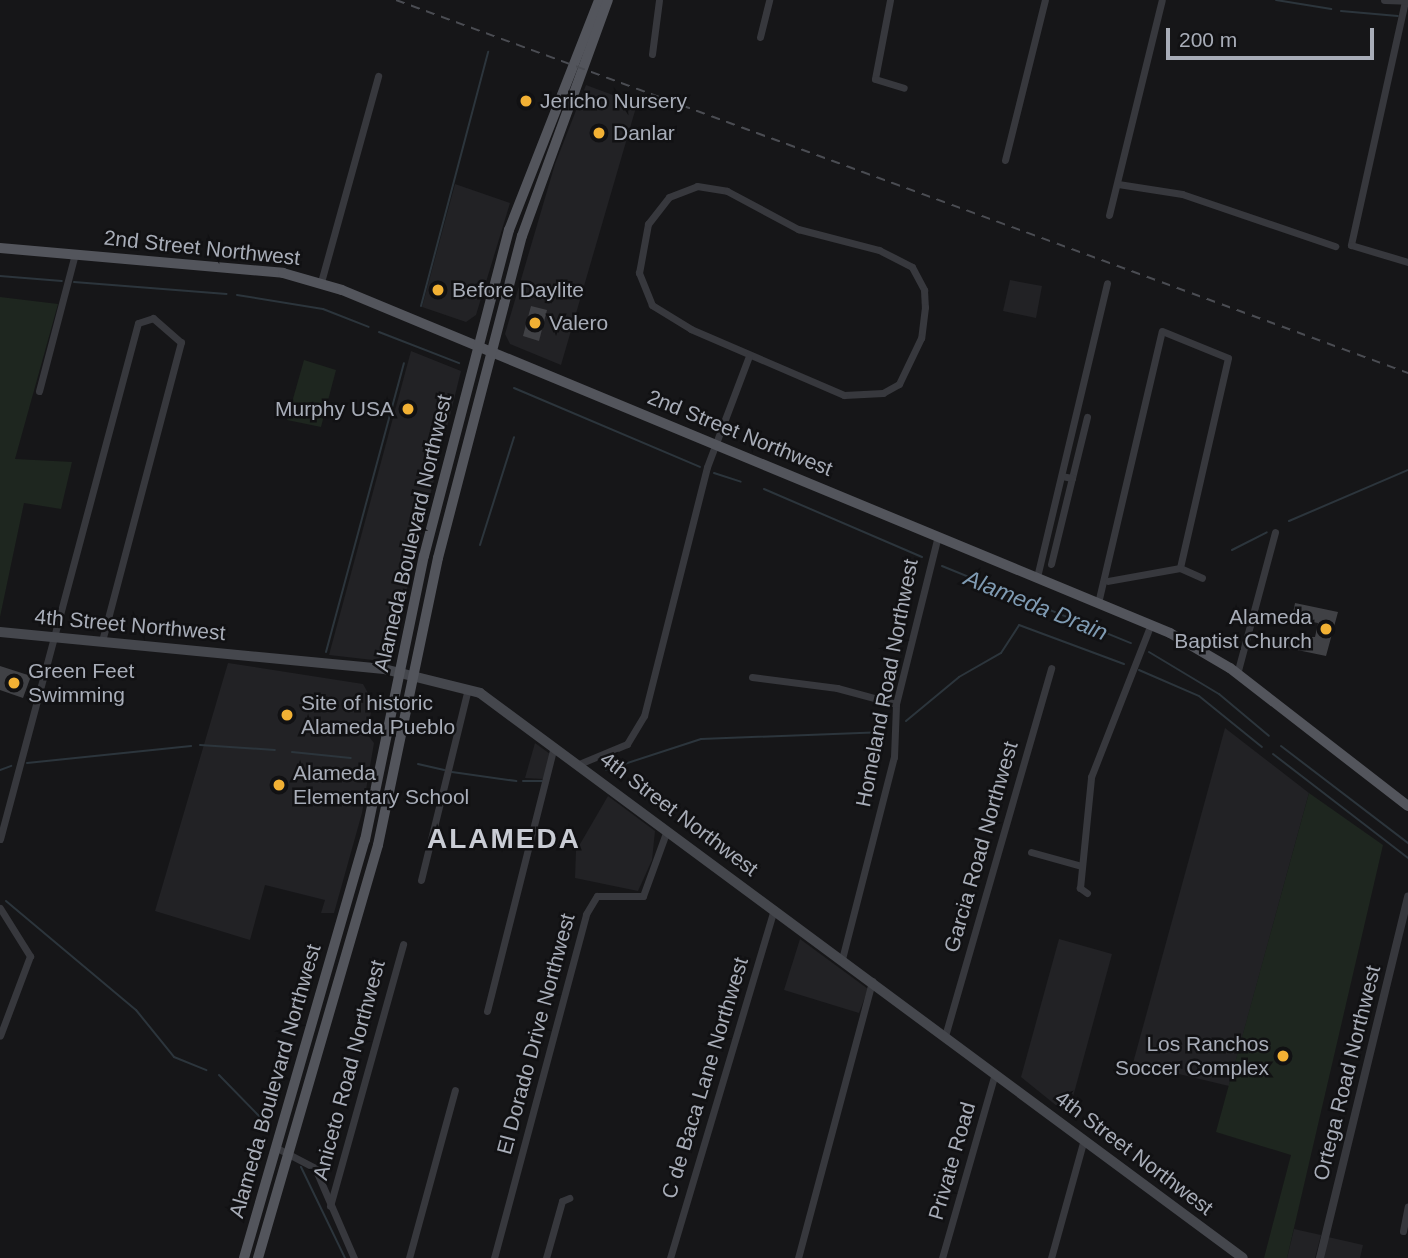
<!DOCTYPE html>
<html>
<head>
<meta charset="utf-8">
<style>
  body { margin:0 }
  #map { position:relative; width:1408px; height:1258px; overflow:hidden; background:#161618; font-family:Arial,sans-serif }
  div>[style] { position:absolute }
  .built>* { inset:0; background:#222225 }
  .green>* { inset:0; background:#1e261f }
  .stream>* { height:2px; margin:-1px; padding:0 1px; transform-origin:1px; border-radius:1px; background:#2c353c }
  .building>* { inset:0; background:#404145 }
  .minor>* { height:7px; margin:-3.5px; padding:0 3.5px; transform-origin:3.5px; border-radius:3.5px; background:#37383d }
  .tertiary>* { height:8px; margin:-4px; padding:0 4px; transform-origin:4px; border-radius:4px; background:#37383d }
  .secondary>* { height:10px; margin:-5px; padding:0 5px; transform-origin:5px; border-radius:5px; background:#45474d }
  .primary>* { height:10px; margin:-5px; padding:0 5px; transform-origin:5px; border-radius:5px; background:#53555c }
  .rail>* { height:2px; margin-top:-1px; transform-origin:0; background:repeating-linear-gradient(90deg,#4a4c52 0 9px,transparent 0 16px) }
  .dots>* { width:19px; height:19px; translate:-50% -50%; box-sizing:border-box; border:4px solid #111113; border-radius:50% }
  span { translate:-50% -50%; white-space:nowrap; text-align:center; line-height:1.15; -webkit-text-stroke:5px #111113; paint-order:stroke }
  .poi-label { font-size:21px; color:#a8adb8 }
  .left { translate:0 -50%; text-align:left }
  .right { translate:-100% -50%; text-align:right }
  .street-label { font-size:21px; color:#a8adb8 }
  .water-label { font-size:23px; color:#7f9bb3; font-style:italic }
  .district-label { font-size:28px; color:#c9ccd4; font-weight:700; letter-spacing:2px }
  .scale { position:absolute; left:1166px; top:28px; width:208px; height:32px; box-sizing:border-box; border:4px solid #a8adb8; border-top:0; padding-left:9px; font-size:21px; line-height:24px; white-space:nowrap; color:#a8adb8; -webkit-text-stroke:5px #111113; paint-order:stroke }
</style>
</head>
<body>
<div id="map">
  <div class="built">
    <i style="clip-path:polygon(586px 85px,637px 104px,561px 365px,510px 344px,505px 334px,555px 164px)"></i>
    <i style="clip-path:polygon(455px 184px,510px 203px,476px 315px,466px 322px,422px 307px)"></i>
    <i style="clip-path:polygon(1010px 280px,1042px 286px,1036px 318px,1003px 311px)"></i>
    <i style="clip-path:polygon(411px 351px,461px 371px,392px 649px,382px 661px,329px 655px)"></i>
    <i style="clip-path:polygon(228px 663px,363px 684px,373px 702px,367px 734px,374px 743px,362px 813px,334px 913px,321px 913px,325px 900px,265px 885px,250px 940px,155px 911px)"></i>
    <i style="clip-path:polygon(1225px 728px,1309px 793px,1229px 1086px,1133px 1063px)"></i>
    <i style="clip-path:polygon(535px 743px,550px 754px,544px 779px,525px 778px)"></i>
    <i style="clip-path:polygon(608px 796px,655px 831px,652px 860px,638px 891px,575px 878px,576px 851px)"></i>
    <i style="clip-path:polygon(800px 939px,868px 989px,859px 1013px,784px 990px)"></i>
    <i style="clip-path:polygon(1059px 939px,1112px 954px,1068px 1115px,1021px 1077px)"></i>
    <i style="clip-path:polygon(1294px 1229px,1321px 1235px,1315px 1258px,1287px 1258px)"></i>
    <i style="clip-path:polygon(1328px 1237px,1363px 1245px,1360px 1258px,1324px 1258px)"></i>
  </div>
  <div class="green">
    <i style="clip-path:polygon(0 297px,58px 304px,15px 459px,72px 462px,61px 509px,24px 503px,0 617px)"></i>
    <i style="clip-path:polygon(304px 360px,336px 370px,321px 427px,287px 420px)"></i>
    <i style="clip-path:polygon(1309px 793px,1383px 845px,1287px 1258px,1264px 1258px,1291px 1155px,1216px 1132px)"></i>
  </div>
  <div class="stream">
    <i style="left:1276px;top:0;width:56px;rotate:9.3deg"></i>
    <i style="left:1341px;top:11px;width:57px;rotate:5deg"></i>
    <i style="left:0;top:276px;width:62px;rotate:4.6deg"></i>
    <i style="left:74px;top:282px;width:153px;rotate:4.5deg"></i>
    <i style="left:237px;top:295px;width:87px;rotate:9.2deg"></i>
    <i style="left:323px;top:309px;width:49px;rotate:21.4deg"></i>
    <i style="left:421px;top:306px;width:263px;rotate:-75.2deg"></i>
    <i style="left:379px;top:332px;width:86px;rotate:21.2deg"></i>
    <i style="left:514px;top:388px;width:202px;rotate:23deg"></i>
    <i style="left:714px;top:473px;width:28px;rotate:18deg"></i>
    <i style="left:764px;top:489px;width:172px;rotate:23.3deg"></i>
    <i style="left:1289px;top:521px;width:129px;rotate:-23.2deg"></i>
    <i style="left:480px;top:545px;width:113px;rotate:-72.5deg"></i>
    <i style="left:1232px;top:550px;width:39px;rotate:-27deg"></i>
    <i style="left:942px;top:566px;width:204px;rotate:22.2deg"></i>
    <i style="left:326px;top:652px;width:299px;rotate:-74.9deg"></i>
    <i style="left:1149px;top:652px;width:82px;rotate:31deg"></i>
    <i style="left:1219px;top:694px;width:65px;rotate:40deg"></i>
    <i style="left:1139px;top:670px;width:65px;rotate:23.4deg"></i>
    <i style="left:1199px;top:696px;width:81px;rotate:39deg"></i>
    <i style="left:906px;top:721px;width:69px;rotate:-39.7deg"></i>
    <i style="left:959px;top:677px;width:48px;rotate:-29.7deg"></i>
    <i style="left:1001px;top:653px;width:33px;rotate:-57deg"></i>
    <i style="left:1019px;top:625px;width:112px;rotate:20.4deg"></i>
    <i style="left:200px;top:745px;width:75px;rotate:3.8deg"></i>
    <i style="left:1281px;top:746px;width:160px;rotate:37.4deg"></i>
    <i style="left:292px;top:752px;width:59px;rotate:5.8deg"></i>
    <i style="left:1273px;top:754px;width:170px;rotate:37.6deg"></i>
    <i style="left:27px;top:763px;width:165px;rotate:-5.9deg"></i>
    <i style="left:418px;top:764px;width:27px;rotate:13deg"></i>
    <i style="left:0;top:770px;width:12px;rotate:-20deg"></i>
    <i style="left:606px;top:770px;width:100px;rotate:-18.1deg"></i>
    <i style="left:701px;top:739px;width:185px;rotate:-2.2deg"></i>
    <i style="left:452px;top:772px;width:65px;rotate:8deg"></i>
    <i style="left:523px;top:781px;width:19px"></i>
    <i style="left:6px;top:901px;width:170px;rotate:40deg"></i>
    <i style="left:136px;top:1010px;width:60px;rotate:51deg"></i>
    <i style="left:174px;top:1057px;width:35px;rotate:22deg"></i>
    <i style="left:219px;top:1075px;width:59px;rotate:45.7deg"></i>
    <i style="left:301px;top:1167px;width:101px;rotate:64.2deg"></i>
  </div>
  <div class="building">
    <i style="clip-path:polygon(531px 306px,547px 310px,539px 341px,523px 336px)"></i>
    <i style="clip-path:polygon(1295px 603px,1338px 612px,1326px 656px,1283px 647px,1285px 637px,1315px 637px,1318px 623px,1292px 618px)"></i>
    <i style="clip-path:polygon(0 666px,31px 676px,23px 698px,0 690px)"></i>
  </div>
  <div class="minor">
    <i style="left:890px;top:0;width:80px;rotate:100.8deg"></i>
    <i style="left:875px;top:79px;width:30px;rotate:17deg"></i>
    <i style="left:1405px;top:1px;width:250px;rotate:102.5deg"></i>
    <i style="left:1351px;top:245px;width:59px;rotate:16.6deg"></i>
    <i style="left:760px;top:37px;width:38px;rotate:-76deg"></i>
    <i style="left:652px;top:54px;width:54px;rotate:-82.6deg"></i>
    <i style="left:1005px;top:160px;width:165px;rotate:-76deg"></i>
    <i style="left:1118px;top:184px;width:65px;rotate:8.9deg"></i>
    <i style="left:1182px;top:194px;width:162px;rotate:18.8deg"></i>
    <i style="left:697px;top:186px;width:30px;rotate:9deg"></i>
    <i style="left:727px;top:191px;width:81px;rotate:28.2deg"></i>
    <i style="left:798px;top:229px;width:84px;rotate:14.5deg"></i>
    <i style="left:879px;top:250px;width:37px;rotate:27deg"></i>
    <i style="left:912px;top:267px;width:26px;rotate:62deg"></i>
    <i style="left:924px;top:290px;width:17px;rotate:87deg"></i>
    <i style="left:925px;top:307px;width:31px;rotate:97deg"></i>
    <i style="left:921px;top:338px;width:51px;rotate:115.6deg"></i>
    <i style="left:899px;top:384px;width:18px;rotate:151deg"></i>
    <i style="left:883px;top:393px;width:39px;rotate:177deg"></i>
    <i style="left:844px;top:395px;width:167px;rotate:-156.7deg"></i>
    <i style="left:691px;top:329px;width:46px;rotate:-148.4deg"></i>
    <i style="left:652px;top:305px;width:35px;rotate:-112deg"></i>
    <i style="left:639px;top:273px;width:50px;rotate:-79.6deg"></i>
    <i style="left:648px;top:224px;width:34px;rotate:-52deg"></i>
    <i style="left:669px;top:197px;width:30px;rotate:-21deg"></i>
    <i style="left:1109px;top:215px;width:221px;rotate:-76.2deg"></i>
    <i style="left:321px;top:282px;width:214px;rotate:-74.5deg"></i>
    <i style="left:39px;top:391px;width:142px;rotate:-75.3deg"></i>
    <i style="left:1072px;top:478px;width:63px;rotate:-76.2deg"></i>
    <i style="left:1051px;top:564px;width:89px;rotate:-76.3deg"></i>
    <i style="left:1072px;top:478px;width:10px;rotate:-169deg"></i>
    <i style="left:1180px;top:568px;width:24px;rotate:24deg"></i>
    <i style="left:1037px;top:577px;width:302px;rotate:-76.6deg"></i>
    <i style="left:1098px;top:603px;width:279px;rotate:-76.8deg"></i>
    <i style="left:1162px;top:331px;width:71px;rotate:22.2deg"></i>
    <i style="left:1228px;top:358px;width:215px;rotate:102.9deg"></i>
    <i style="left:1180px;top:568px;width:73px;rotate:169.8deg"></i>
    <i style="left:1237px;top:674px;width:147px;rotate:-75deg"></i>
    <i style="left:752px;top:677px;width:86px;rotate:7.4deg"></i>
    <i style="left:837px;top:688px;width:61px;rotate:15.2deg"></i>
    <i style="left:579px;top:764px;width:52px;rotate:-22.6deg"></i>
    <i style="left:627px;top:744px;width:33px;rotate:-59deg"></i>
    <i style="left:644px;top:716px;width:257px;rotate:-75.8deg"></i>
    <i style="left:707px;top:467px;width:119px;rotate:-69.3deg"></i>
    <i style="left:0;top:839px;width:534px;rotate:-75.03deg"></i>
    <i style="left:138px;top:323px;width:16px;rotate:-18deg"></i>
    <i style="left:153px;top:318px;width:37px;rotate:41deg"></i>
    <i style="left:181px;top:342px;width:309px;rotate:104.8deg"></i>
    <i style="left:1031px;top:852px;width:52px;rotate:15.6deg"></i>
    <i style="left:421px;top:880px;width:197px;rotate:-76.2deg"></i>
    <i style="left:1087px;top:893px;width:9px;rotate:-144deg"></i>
    <i style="left:1080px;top:888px;width:112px;rotate:-84.3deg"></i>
    <i style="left:1091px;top:777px;width:164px;rotate:-68.6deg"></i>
    <i style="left:0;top:908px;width:57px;rotate:58deg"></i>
    <i style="left:30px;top:956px;width:85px;rotate:110.6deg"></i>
    <i style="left:842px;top:959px;width:209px;rotate:-75.6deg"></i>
    <i style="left:894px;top:757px;width:53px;rotate:-87.8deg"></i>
    <i style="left:896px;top:704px;width:173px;rotate:-76deg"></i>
    <i style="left:487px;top:1011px;width:273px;rotate:-75.8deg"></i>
    <i style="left:945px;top:1036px;width:383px;rotate:-73.9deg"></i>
    <i style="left:275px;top:1147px;width:45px;rotate:27.7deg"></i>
    <i style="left:315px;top:1168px;width:98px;rotate:66.6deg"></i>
    <i style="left:330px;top:1206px;width:272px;rotate:-74.4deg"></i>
    <i style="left:1403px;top:1231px;width:25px;rotate:-79deg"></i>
    <i style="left:409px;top:1258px;width:174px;rotate:-74.7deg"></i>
    <i style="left:494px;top:1258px;width:356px;rotate:-75deg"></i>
    <i style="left:586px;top:914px;width:21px;rotate:-59deg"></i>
    <i style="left:597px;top:896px;width:46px"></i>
    <i style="left:643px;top:896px;width:70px;rotate:-70deg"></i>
    <i style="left:546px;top:1258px;width:59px;rotate:-74.3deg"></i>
    <i style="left:562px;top:1201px;width:8px;rotate:-23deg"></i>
    <i style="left:670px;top:1258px;width:364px;rotate:-73.4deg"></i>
    <i style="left:798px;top:1258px;width:287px;rotate:-75deg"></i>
    <i style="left:942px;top:1258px;width:192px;rotate:-74deg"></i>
    <i style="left:1051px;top:1258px;width:123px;rotate:-74.5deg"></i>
  </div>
  <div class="tertiary">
    <i style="left:1385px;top:0;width:23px;rotate:2deg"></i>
    <i style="left:1320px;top:1258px;width:372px;rotate:-76.3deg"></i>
  </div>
  <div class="secondary">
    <i style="left:0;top:632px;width:386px;rotate:5.5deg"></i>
    <i style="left:384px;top:669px;width:99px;rotate:14deg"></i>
    <i style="left:480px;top:693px;width:949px;rotate:36.52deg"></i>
  </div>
  <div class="primary">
    <i style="left:0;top:248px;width:284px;rotate:5deg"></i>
    <i style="left:283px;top:273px;width:61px;rotate:16.1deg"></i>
    <i style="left:342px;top:290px;width:896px;rotate:22.5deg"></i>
    <i style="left:1170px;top:633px;width:69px;rotate:30.3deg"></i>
    <i style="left:1230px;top:668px;width:225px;rotate:37.8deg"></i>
    <i style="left:244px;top:1258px;width:435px;rotate:-73.9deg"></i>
    <i style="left:365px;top:840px;width:290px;rotate:-78.3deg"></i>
    <i style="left:424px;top:556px;width:337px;rotate:-75.4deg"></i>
    <i style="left:509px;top:230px;width:247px;rotate:-68.6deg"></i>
    <i style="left:258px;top:1258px;width:430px;rotate:-73.8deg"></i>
    <i style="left:378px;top:845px;width:293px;rotate:-78.2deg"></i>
    <i style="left:438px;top:558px;width:333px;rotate:-75.4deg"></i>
    <i style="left:522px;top:236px;width:251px;rotate:-70deg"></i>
  </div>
  <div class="rail">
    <i style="left:396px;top:0;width:1079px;rotate:20.23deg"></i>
  </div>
  <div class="dots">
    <i style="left:526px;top:101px;background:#f2b134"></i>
    <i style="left:599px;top:133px;background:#f2b134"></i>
    <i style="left:438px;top:290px;background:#f2b134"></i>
    <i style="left:535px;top:323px;background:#f2b134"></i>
    <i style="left:408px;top:409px;background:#f2b134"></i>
    <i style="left:1326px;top:629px;background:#f2b134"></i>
    <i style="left:14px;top:683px;background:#f2b134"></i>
    <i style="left:287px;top:715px;background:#f2b134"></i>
    <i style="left:279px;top:785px;background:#f2b134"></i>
    <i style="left:1283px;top:1056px;background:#f2b134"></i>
  </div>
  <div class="poi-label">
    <span class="left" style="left:540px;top:101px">Jericho Nursery</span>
    <span class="left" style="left:613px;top:133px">Danlar</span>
    <span class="left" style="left:452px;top:290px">Before Daylite</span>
    <span class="left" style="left:549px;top:323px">Valero</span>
    <span class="right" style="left:394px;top:409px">Murphy USA</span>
    <span class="right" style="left:1312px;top:629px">Alameda<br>Baptist Church</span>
    <span class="left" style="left:28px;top:683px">Green Feet<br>Swimming</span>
    <span class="left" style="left:301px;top:715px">Site of historic<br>Alameda Pueblo</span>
    <span class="left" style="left:293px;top:785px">Alameda<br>Elementary School</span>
    <span class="right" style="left:1269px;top:1056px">Los Ranchos<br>Soccer Complex</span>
  </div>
  <div class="street-label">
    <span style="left:202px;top:248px;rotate:6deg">2nd Street Northwest</span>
    <span style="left:740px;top:433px;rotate:22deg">2nd Street Northwest</span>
    <span style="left:413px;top:533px;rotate:-77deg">Alameda Boulevard Northwest</span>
    <span style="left:130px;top:625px;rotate:5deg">4th Street Northwest</span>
    <span style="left:887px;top:683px;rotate:-79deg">Homeland Road Northwest</span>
    <span style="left:679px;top:814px;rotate:37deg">4th Street Northwest</span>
    <span style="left:981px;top:847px;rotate:-74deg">Garcia Road Northwest</span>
    <span style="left:536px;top:1034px;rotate:-75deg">El Dorado Drive Northwest</span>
    <span style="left:349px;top:1070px;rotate:-75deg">Aniceto Road Northwest</span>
    <span style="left:1347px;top:1073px;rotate:-76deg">Ortega Road Northwest</span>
    <span style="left:705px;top:1078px;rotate:-73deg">C de Baca Lane Northwest</span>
    <span style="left:275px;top:1081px;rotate:-74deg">Alameda Boulevard Northwest</span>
    <span style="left:1134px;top:1153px;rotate:37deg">4th Street Northwest</span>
    <span style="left:952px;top:1161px;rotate:-74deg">Private Road</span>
  </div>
  <div class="water-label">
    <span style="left:1036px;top:605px;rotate:22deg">Alameda Drain</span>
  </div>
  <div class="district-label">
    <span style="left:504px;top:839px">ALAMEDA</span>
  </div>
  <div class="scale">200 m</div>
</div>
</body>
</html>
